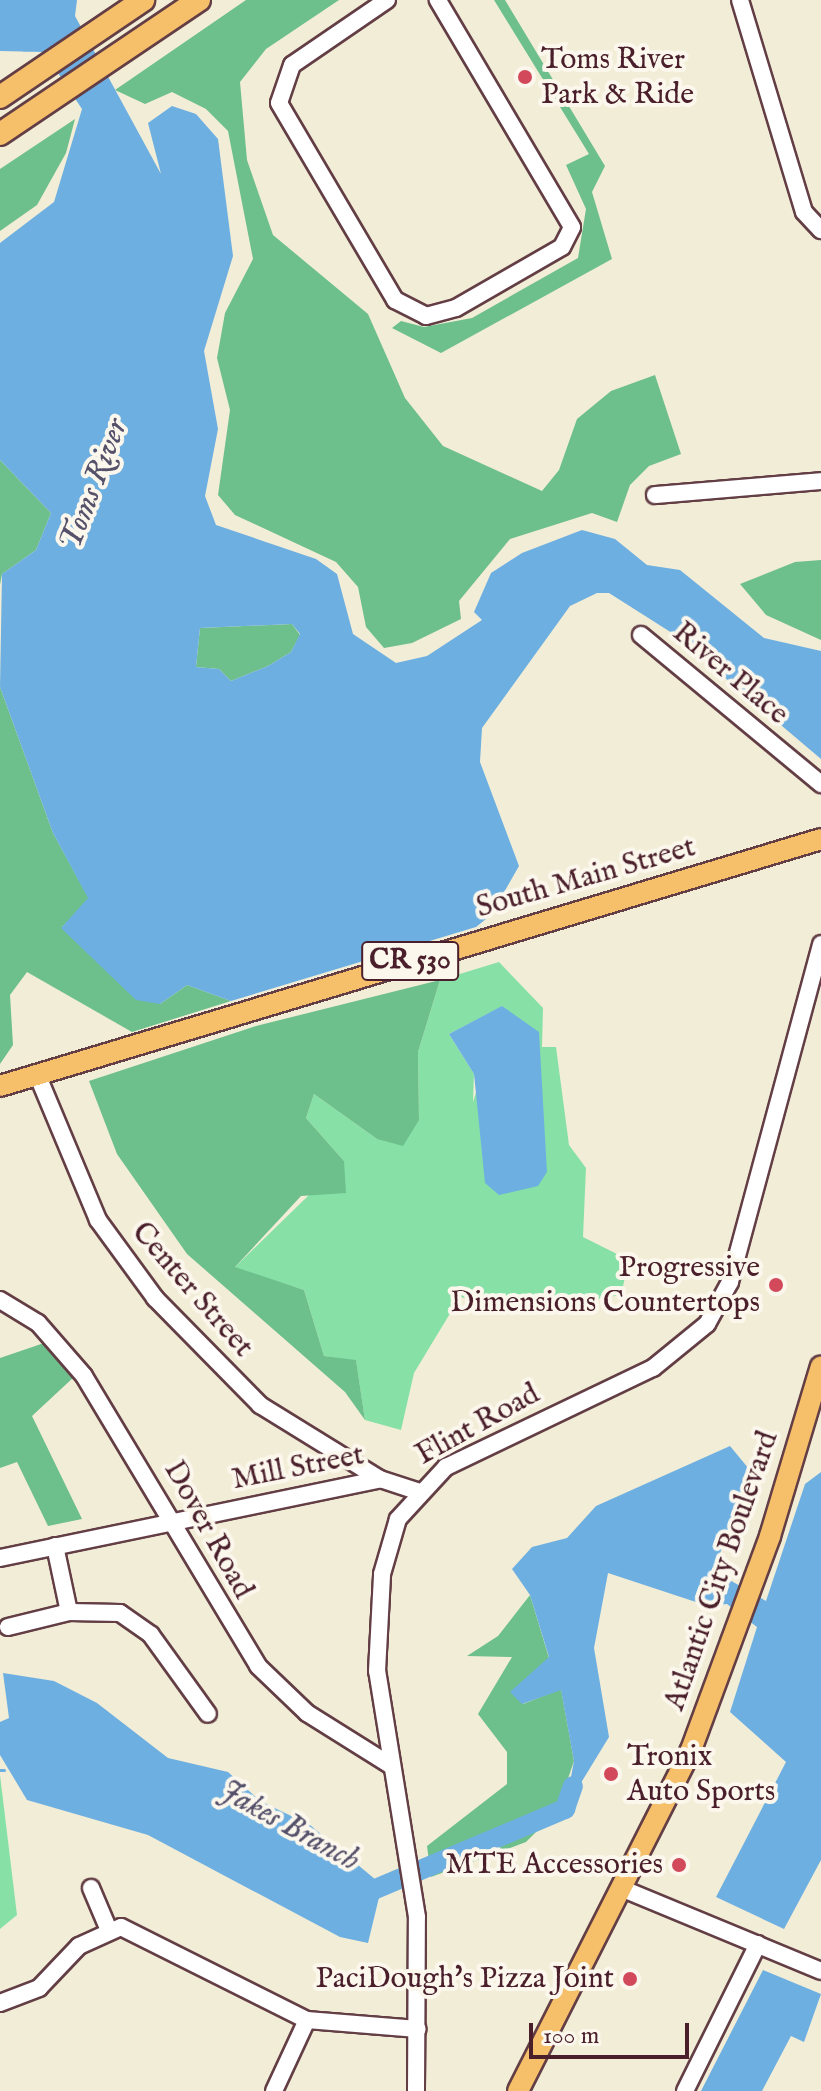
<!DOCTYPE html>
<html>
<head>
<meta charset="utf-8">
<style>
  body { margin:0 }
  #map { position:relative; width:821px; height:2091px; overflow:hidden; background:#f2edd7; font-family:"IM FELL English",serif }
  div>[style] { position:absolute }
  .green>* { inset:0; background:#87e1a7 }
  .forest>* { inset:0; background:#6dbf8c }
  .water>* { inset:0; background:#6dafe1 }
  .stream>* { height:3px; margin:-1.5px; padding:0 1.5px; transform-origin:1.5px; border-radius:1.5px; background:#6dafe1 }
  .river>* { height:20px; margin:-10px; padding:0 10px; transform-origin:10px; border-radius:10px; background:#6dafe1 }
  .roads { filter:drop-shadow(2px 0 #633e45) drop-shadow(-2px 0 #633e45) drop-shadow(0 2px #633e45) drop-shadow(0 -2px #633e45) }
  .minor>* { height:16px; margin:-8px; padding:0 8px; transform-origin:8px; border-radius:8px; background:#fff }
  .major>* { height:20px; margin:-10px; padding:0 10px; transform-origin:10px; border-radius:10px; background:#f6c06b }
  .highway>* { height:22px; margin:-11px; padding:0 11px; transform-origin:11px; border-radius:11px; background:#f6c06b }
  .dots>* { width:22px; height:22px; translate:-50% -50%; box-sizing:border-box; border:4px solid #fbf7ec; border-radius:50% }
  span { translate:-50% -50%; white-space:nowrap; text-align:center; line-height:1.15; -webkit-text-stroke:8px #fbf7ec; paint-order:stroke }
  .shield-label span { padding:2px 6px; background:#fbf7ec; border:2px solid; border-radius:6px; -webkit-text-stroke-width:0 }
  .shield-label { font-size:28px; color:#4a1f2b; font-weight:700 }
  .poi-label { font-size:30px; color:#4a1f2b }
  .left { translate:0 -50%; text-align:left }
  .right { translate:-100% -50%; text-align:right }
  .street-label { font-size:30px; color:#4a1f2b }
  .water-label { font-size:32px; color:#56516b; font-style:italic }
  .scale { position:absolute; left:529px; top:2023px; width:160px; height:36px; box-sizing:border-box; border:4px solid #4a1f2b; border-top:0; padding-left:10px; font-size:24px; line-height:28px; white-space:nowrap; color:#4a1f2b; -webkit-text-stroke:6px #fbf7ec; paint-order:stroke }
</style>
</head>
<body>
<div id="map">
  <div class="green">
    <i style="clip-path:polygon(evenodd,499px 962px,543px 1008px,542px 1047px,556px 1047px,569px 1145px,586px 1168px,583px 1237px,629px 1260px,621px 1295px,528px 1310px,460px 1297px,414px 1373px,401px 1430px,365px 1420px,356px 1361px,324px 1356px,304px 1290px,234px 1268px,344px 1161px,306px 1118px,314px 1094px,377px 1139px,419px 1120px,418px 1052px,440px 980px,499px 962px,503px 1006px,473px 1102px,474px 1074px,449px 1034px,503px 1006px)"></i>
    <i style="clip-path:polygon(0 1775px,17px 1915px,0 1929px)"></i>
  </div>
  <div class="forest">
    <i style="clip-path:polygon(246px 0,339px 0,266px 49px,240px 82px,247px 160px,273px 235px,368px 314px,405px 398px,443px 446px,542px 491px,559px 470px,577px 419px,611px 391px,655px 375px,681px 454px,649px 466px,630px 485px,617px 522px,592px 513px,510px 539px,459px 601px,461px 619px,412px 643px,384px 648px,366px 627px,358px 587px,336px 562px,235px 515px,218px 495px,230px 410px,217px 358px,225px 313px,253px 259px,228px 131px,206px 109px,172px 92px,145px 104px,115px 90px)"></i>
    <i style="clip-path:polygon(494px 0,505px 0,605px 166px,592px 192px,612px 259px,441px 353px,392px 328px,401px 321px,424px 327px,472px 318px,578px 258px,586px 209px,566px 165px,589px 154px)"></i>
    <i style="clip-path:polygon(75px 119px,66px 153px,37px 205px,0 231px,0 169px)"></i>
    <i style="clip-path:polygon(0 460px,51px 513px,36px 550px,2px 574px,0 585px)"></i>
    <i style="clip-path:polygon(821px 560px,821px 640px,766px 615px,740px 584px,795px 562px)"></i>
    <i style="clip-path:polygon(292px 624px,300px 635px,291px 652px,268px 666px,231px 681px,219px 669px,196px 667px,200px 628px)"></i>
    <i style="clip-path:polygon(0 687px,53px 833px,89px 899px,62px 927px,160px 1004px,187px 985px,231px 1001px,132px 1032px,27px 972px,10px 995px,13px 1045px,0 1064px)"></i>
    <i style="clip-path:polygon(440px 980px,418px 1052px,419px 1120px,403px 1146px,377px 1139px,314px 1094px,306px 1118px,344px 1161px,346px 1193px,301px 1196px,235px 1267px,304px 1290px,324px 1356px,356px 1360px,365px 1420px,345px 1392px,187px 1254px,117px 1154px,89px 1081px,256px 1026px)"></i>
    <i style="clip-path:polygon(47px 1342px,75px 1376px,32px 1416px,82px 1519px,48px 1526px,17px 1462px,0 1468px,0 1358px)"></i>
    <i style="clip-path:polygon(530px 1595px,549px 1658px,523px 1704px,561px 1689px,574px 1761px,557px 1811px,526px 1842px,431px 1877px,427px 1846px,507px 1784px,507px 1752px,478px 1714px,512px 1657px,467px 1656px,498px 1636px)"></i>
  </div>
  <div class="water">
    <i style="clip-path:polygon(evenodd,0 0,77px 0,75px 16px,161px 174px,148px 123px,172px 106px,196px 114px,218px 139px,233px 256px,204px 351px,218px 429px,205px 496px,216px 525px,316px 559px,337px 574px,353px 634px,396px 663px,427px 656px,482px 620px,474px 612px,491px 573px,522px 553px,582px 530px,615px 539px,647px 565px,680px 570px,764px 638px,821px 651px,821px 759px,672px 633px,609px 593px,597px 593px,570px 606px,482px 728px,480px 762px,519px 866px,491px 915px,476px 927px,231px 1001px,187px 985px,160px 1004px,136px 1000px,61px 928px,88px 898px,53px 833px,0 687px,2px 574px,36px 550px,51px 513px,0 460px,0 243px,54px 202px,82px 109px,44px 52px,0 51px,0 0,292px 624px,300px 634px,291px 652px,268px 666px,231px 681px,219px 669px,196px 667px,200px 628px,292px 624px)"></i>
    <i style="clip-path:polygon(502px 1006px,539px 1032px,547px 1172px,538px 1186px,499px 1195px,485px 1183px,474px 1074px,449px 1034px)"></i>
    <i style="clip-path:polygon(730px 1446px,749px 1469px,714px 1571px,766px 1601px,805px 1484px,821px 1472px,821px 1860px,784px 1929px,716px 1897px,786px 1762px,730px 1712px,757px 1627px,727px 1604px,708px 1606px,608px 1573px,594px 1648px,609px 1737px,565px 1809px,574px 1761px,561px 1690px,522px 1704px,510px 1692px,549px 1657px,530px 1595px,512px 1569px,532px 1547px,567px 1538px,596px 1506px)"></i>
    <i style="clip-path:polygon(3px 1673px,54px 1681px,97px 1703px,168px 1758px,228px 1772px,260px 1801px,310px 1825px,382px 1885px,368px 1943px,340px 1937px,148px 1835px,27px 1800px,0 1755px,0 1722px,9px 1718px)"></i>
    <i style="clip-path:polygon(763px 1970px,821px 1994px,804px 2042px,791px 2036px,762px 2091px,701px 2091px)"></i>
  </div>
  <div class="stream">
    <i style="left:0;top:1770px;width:4px"></i>
  </div>
  <div class="river">
    <i style="left:359px;top:1896px;width:224px;rotate:-22.9deg"></i>
    <i style="left:565px;top:1809px;width:24px;rotate:-71deg"></i>
  </div>
  <div class="roads">
    <div class="minor">
      <i style="left:387px;top:0;width:115px;rotate:145.6deg"></i>
      <i style="left:292px;top:65px;width:40px;rotate:108.9deg"></i>
      <i style="left:279px;top:103px;width:229px;rotate:59.5deg"></i>
      <i style="left:395px;top:300px;width:35px;rotate:27deg"></i>
      <i style="left:426px;top:316px;width:31px;rotate:-15deg"></i>
      <i style="left:456px;top:308px;width:122px;rotate:-29.9deg"></i>
      <i style="left:562px;top:247px;width:22px;rotate:-63deg"></i>
      <i style="left:572px;top:227px;width:264px;rotate:-120.6deg"></i>
      <i style="left:740px;top:0;width:221px;rotate:73.2deg"></i>
      <i style="left:804px;top:212px;width:25px;rotate:47deg"></i>
      <i style="left:655px;top:495px;width:167px;rotate:-4.8deg"></i>
      <i style="left:641px;top:635px;width:234px;rotate:39.6deg"></i>
      <i style="left:37px;top:1074px;width:158px;rotate:67.3deg"></i>
      <i style="left:98px;top:1220px;width:97px;rotate:53.8deg"></i>
      <i style="left:155px;top:1298px;width:150px;rotate:45.5deg"></i>
      <i style="left:260px;top:1405px;width:141px;rotate:31.7deg"></i>
      <i style="left:0;top:1300px;width:44px;rotate:31.2deg"></i>
      <i style="left:38px;top:1323px;width:70px;rotate:49deg"></i>
      <i style="left:84px;top:1376px;width:338px;rotate:59deg"></i>
      <i style="left:258px;top:1666px;width:68px;rotate:43.8deg"></i>
      <i style="left:307px;top:1713px;width:98px;rotate:32.1deg"></i>
      <i style="left:55px;top:1546px;width:67px;rotate:78deg"></i>
      <i style="left:0;top:1558px;width:388px;rotate:-11.7deg"></i>
      <i style="left:380px;top:1479px;width:39px;rotate:18deg"></i>
      <i style="left:8px;top:1627px;width:63px;rotate:-13.8deg"></i>
      <i style="left:69px;top:1612px;width:51px;rotate:1.1deg"></i>
      <i style="left:120px;top:1613px;width:38px;rotate:35deg"></i>
      <i style="left:151px;top:1635px;width:97px;rotate:54.2deg"></i>
      <i style="left:91px;top:1888px;width:43px;rotate:67deg"></i>
      <i style="left:623px;top:1889px;width:214px;rotate:22.5deg"></i>
      <i style="left:0;top:2003px;width:42px;rotate:-21deg"></i>
      <i style="left:39px;top:1988px;width:58px;rotate:-46.4deg"></i>
      <i style="left:79px;top:1946px;width:46px;rotate:-24.3deg"></i>
      <i style="left:121px;top:1927px;width:208px;rotate:26.6deg"></i>
      <i style="left:307px;top:2020px;width:111px;rotate:4.6deg"></i>
      <i style="left:274px;top:2091px;width:78px;rotate:-65.1deg"></i>
      <i style="left:416px;top:2091px;width:174px;rotate:-89.7deg"></i>
      <i style="left:417px;top:1917px;width:249px;rotate:-99.2deg"></i>
      <i style="left:377px;top:1671px;width:97px;rotate:-87deg"></i>
      <i style="left:382px;top:1574px;width:57px;rotate:-73.8deg"></i>
      <i style="left:398px;top:1519px;width:71px;rotate:-47.3deg"></i>
      <i style="left:446px;top:1467px;width:229px;rotate:-25.6deg"></i>
      <i style="left:653px;top:1368px;width:70px;rotate:-39.2deg"></i>
      <i style="left:707px;top:1324px;width:48px;rotate:-61.3deg"></i>
      <i style="left:730px;top:1282px;width:350px;rotate:-74.9deg"></i>
      <i style="left:685px;top:2091px;width:164px;rotate:-63.6deg"></i>
    </div>
    <div class="major">
      <i style="left:0;top:1086px;width:857px;rotate:-16.74deg"></i>
      <i style="left:518px;top:2091px;width:382px;rotate:-63.1deg"></i>
      <i style="left:691px;top:1750px;width:228px;rotate:-69.7deg"></i>
      <i style="left:770px;top:1536px;width:177px;rotate:-73.3deg"></i>
    </div>
    <div class="highway">
      <i style="left:0;top:97px;width:173px;rotate:-34.1deg"></i>
      <i style="left:0;top:134px;width:240px;rotate:-34deg"></i>
    </div>
  </div>
  <div class="dots">
    <i style="left:525px;top:77px;background:#d1495b"></i>
    <i style="left:776px;top:1285px;background:#d1495b"></i>
    <i style="left:611px;top:1774px;background:#d1495b"></i>
    <i style="left:679px;top:1865px;background:#d1495b"></i>
    <i style="left:630px;top:1979px;background:#d1495b"></i>
  </div>
  <div class="shield-label">
    <span style="left:410px;top:961px">CR 530</span>
  </div>
  <div class="poi-label">
    <span class="left" style="left:541px;top:77px">Toms River<br>Park &amp; Ride</span>
    <span class="right" style="left:760px;top:1285px">Progressive<br>Dimensions Countertops</span>
    <span class="left" style="left:627px;top:1774px">Tronix<br>Auto Sports</span>
    <span class="right" style="left:663px;top:1865px">MTE Accessories</span>
    <span class="right" style="left:614px;top:1979px">PaciDough's Pizza Joint</span>
  </div>
  <div class="street-label">
    <span style="left:730px;top:674px;rotate:40deg">River Place</span>
    <span style="left:586px;top:878px;rotate:-16deg">South Main Street</span>
    <span style="left:192px;top:1290px;rotate:49deg">Center Street</span>
    <span style="left:478px;top:1425px;rotate:-29deg">Flint Road</span>
    <span style="left:298px;top:1468px;rotate:-11deg">Mill Street</span>
    <span style="left:208px;top:1530px;rotate:61deg">Dover Road</span>
    <span style="left:722px;top:1571px;rotate:-71deg">Atlantic City Boulevard</span>
  </div>
  <div class="water-label">
    <span style="left:95px;top:485px;rotate:-69deg">Toms River</span>
    <span style="left:289px;top:1827px;rotate:29deg">Jakes Branch</span>
  </div>
  <div class="scale">100 m</div>
</div>
</body>
</html>
